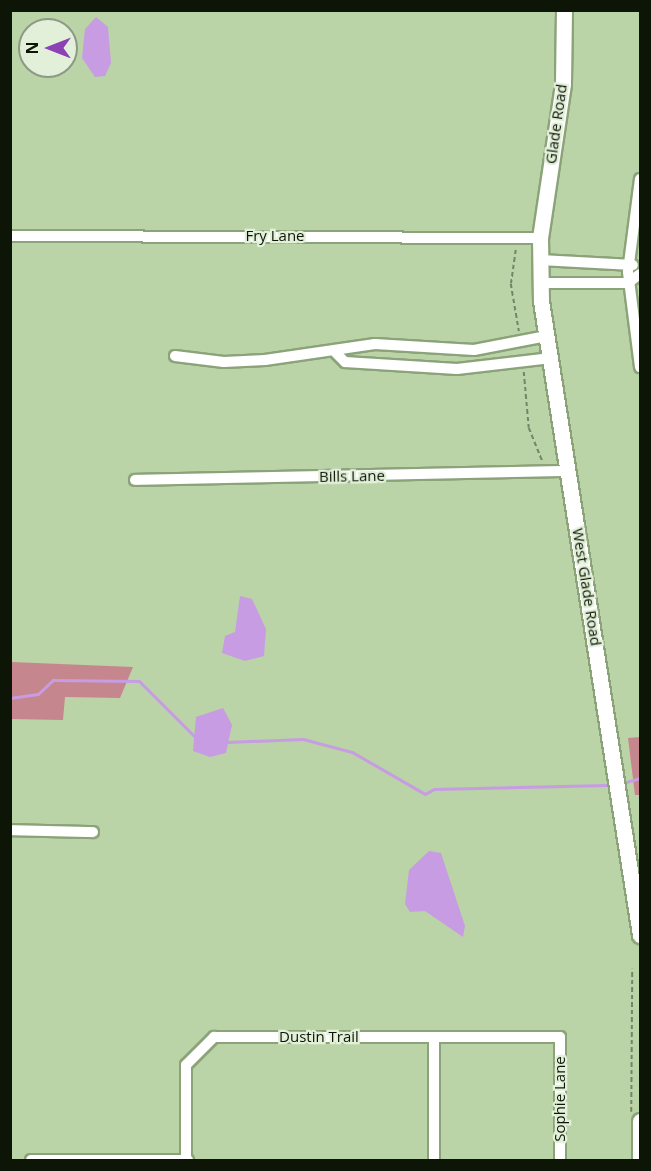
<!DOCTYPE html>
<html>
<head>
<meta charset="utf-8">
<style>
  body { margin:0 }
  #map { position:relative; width:651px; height:1171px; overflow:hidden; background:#bad3a7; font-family:"Open Sans",sans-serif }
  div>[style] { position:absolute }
  .green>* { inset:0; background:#c6868d }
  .water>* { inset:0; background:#c79ce3 }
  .stream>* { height:3px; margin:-1.5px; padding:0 1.5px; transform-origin:1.5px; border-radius:1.5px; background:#c79ce3 }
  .path>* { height:1.5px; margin-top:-0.75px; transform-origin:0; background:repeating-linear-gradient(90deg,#738565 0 4.5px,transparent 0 7.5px) }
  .roads { filter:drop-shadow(2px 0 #8ca37a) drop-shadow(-2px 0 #8ca37a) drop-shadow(0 2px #8ca37a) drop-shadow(0 -2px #8ca37a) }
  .street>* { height:10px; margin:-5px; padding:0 5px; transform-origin:5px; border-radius:5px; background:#fff }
  .secondary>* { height:15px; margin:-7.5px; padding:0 7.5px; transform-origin:7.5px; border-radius:7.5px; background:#fff }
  span { translate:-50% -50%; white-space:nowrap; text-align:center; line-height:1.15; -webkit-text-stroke:4.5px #e2efd9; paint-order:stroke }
  .street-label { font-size:15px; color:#0d1606 }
  .frame { position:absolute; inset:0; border:12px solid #0d1606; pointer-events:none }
  .north { position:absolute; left:18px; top:18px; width:60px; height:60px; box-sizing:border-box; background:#e2efd9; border:2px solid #8d9885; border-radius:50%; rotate:270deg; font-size:16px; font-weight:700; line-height:24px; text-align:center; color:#0d1606 }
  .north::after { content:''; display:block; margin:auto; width:21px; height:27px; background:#8c42b4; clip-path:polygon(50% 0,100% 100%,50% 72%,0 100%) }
</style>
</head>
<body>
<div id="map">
  <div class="green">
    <i style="clip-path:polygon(11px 662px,133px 667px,120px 698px,65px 697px,63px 720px,11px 719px)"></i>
    <i style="clip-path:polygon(640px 737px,640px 795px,635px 795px,628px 738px)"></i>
  </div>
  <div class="water">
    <i style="clip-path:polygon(96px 17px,108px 27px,111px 63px,105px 76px,95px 77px,82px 58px,85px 29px)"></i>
    <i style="clip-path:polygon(240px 596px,252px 599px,266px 629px,264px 656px,245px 661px,222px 653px,225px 636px,235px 632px)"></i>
    <i style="clip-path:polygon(223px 708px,232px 725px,226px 753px,210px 757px,193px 751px,196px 717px)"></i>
    <i style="clip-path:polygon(429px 851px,441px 853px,465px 926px,463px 937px,425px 911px,410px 912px,405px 904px,409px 870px)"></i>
  </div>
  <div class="stream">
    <i style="left:10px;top:698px;width:28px;rotate:-8deg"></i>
    <i style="left:38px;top:694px;width:21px;rotate:-43deg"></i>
    <i style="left:53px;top:680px;width:86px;rotate:0.7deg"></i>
    <i style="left:139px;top:681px;width:81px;rotate:45deg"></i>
    <i style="left:227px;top:742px;width:76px;rotate:-2.3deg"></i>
    <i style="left:303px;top:739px;width:51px;rotate:14.9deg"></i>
    <i style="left:352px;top:752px;width:84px;rotate:29.9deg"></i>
    <i style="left:425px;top:794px;width:10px;rotate:-29deg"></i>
    <i style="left:434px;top:789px;width:174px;rotate:-1.3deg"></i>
    <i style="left:626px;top:782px;width:15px;rotate:-16deg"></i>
  </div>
  <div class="path">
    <i style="left:516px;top:250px;width:34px;rotate:98deg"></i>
    <i style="left:511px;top:284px;width:48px;rotate:80.3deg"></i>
    <i style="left:524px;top:372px;width:56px;rotate:84.9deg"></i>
    <i style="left:529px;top:428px;width:37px;rotate:68deg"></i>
    <i style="left:631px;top:1112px;width:143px;rotate:-89.6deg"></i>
  </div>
  <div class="roads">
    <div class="street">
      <i style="left:640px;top:179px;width:94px;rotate:97.4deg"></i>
      <i style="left:628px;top:272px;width:96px;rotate:82.8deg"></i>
      <i style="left:10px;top:236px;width:530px;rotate:0.22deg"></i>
      <i style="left:540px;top:260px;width:93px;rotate:3.1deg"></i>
      <i style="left:540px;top:283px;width:88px"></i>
      <i style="left:628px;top:283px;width:15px;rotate:-37deg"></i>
      <i style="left:336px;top:353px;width:13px;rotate:45deg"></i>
      <i style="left:345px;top:362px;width:112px;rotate:3.6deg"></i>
      <i style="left:457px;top:369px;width:95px;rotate:-6.7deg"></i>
      <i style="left:175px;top:356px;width:49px;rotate:7deg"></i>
      <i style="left:224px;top:362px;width:41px;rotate:-2.8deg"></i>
      <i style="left:265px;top:360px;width:111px;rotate:-8.3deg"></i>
      <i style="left:375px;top:344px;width:99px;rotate:3.5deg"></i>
      <i style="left:474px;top:350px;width:74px;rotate:-10.9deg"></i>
      <i style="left:135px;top:480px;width:434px;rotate:-1.2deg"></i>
      <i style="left:10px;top:830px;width:83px;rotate:1.4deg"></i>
      <i style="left:434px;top:1037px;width:123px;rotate:90deg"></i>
      <i style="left:31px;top:1160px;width:157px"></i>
      <i style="left:186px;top:1160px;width:95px;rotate:-90deg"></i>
      <i style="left:186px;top:1065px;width:40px;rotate:-45deg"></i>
      <i style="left:214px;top:1037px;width:346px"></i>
      <i style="left:560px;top:1037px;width:123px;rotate:90deg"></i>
    </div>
    <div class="secondary">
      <i style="left:564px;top:10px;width:74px;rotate:90.8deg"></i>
      <i style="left:563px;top:84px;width:156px;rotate:98.5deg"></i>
      <i style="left:540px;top:238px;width:63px;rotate:89.1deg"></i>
      <i style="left:541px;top:301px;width:642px;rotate:81.12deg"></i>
      <i style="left:640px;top:1160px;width:39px;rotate:-90deg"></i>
    </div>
  </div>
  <div class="street-label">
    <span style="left:556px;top:124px;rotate:-82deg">Glade Road</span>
    <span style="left:275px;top:236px">Fry Lane</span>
    <span style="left:352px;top:476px;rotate:-1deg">Bills Lane</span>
    <span style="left:587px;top:587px;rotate:81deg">West Glade Road</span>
    <span style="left:319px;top:1037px">Dustin Trail</span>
    <span style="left:560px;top:1099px;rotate:-90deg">Sophie Lane</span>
  </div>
  <div class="frame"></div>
  <div class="north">N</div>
</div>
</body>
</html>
